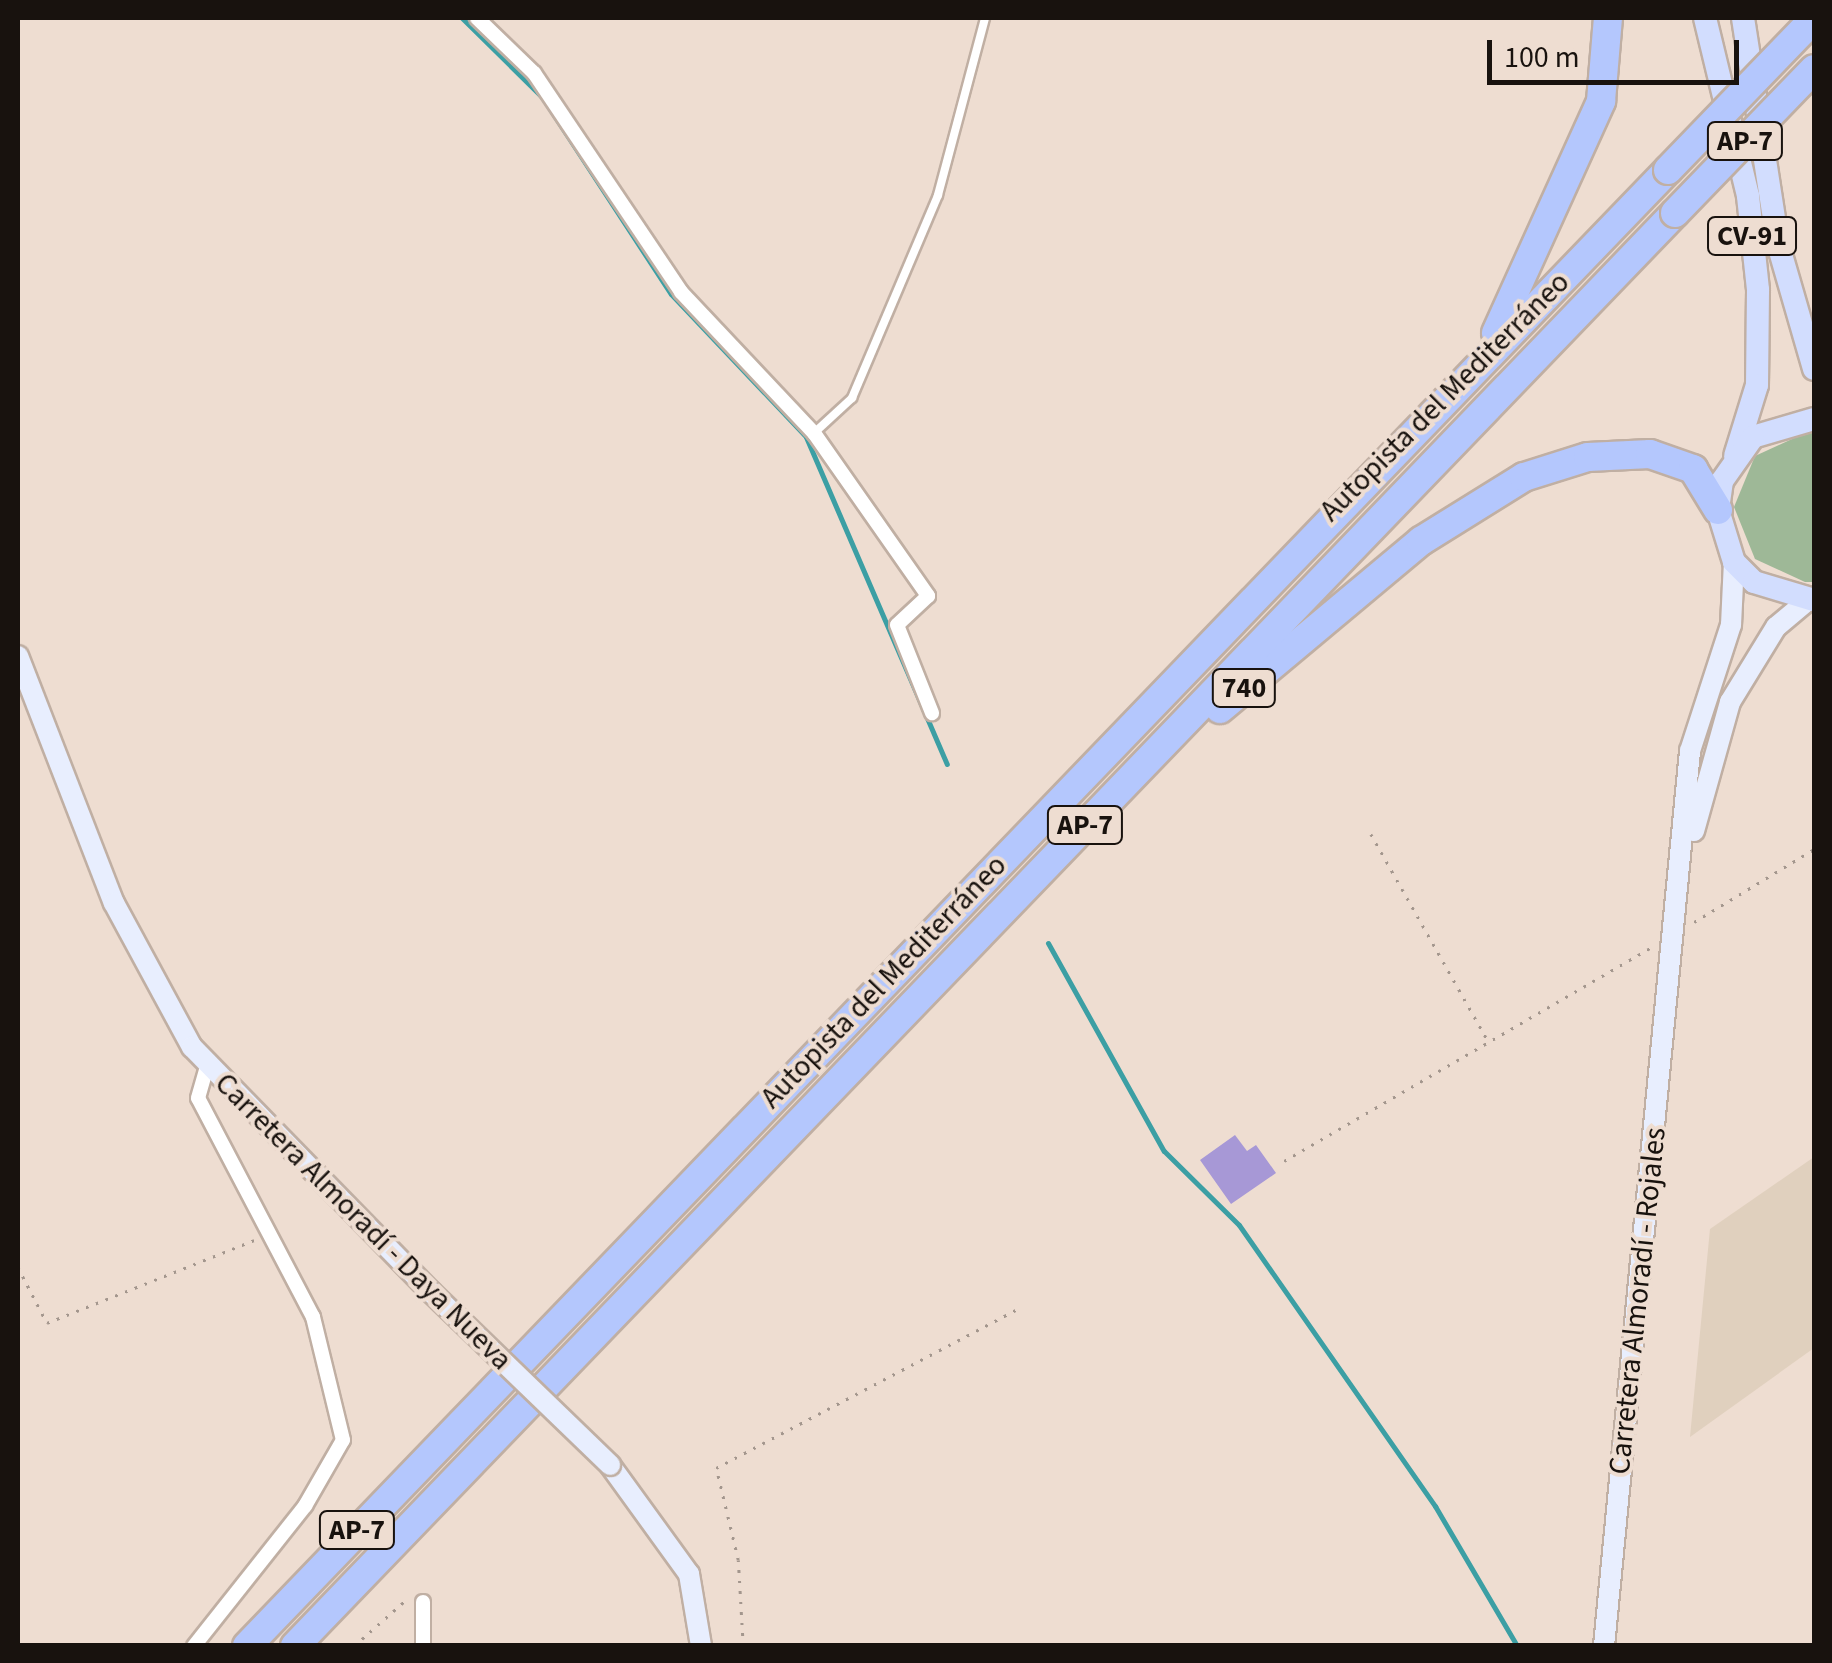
<!DOCTYPE html>
<html>
<head>
<meta charset="utf-8">
<style>
  body { margin:0 }
  #map { position:relative; width:1832px; height:1663px; overflow:hidden; background:#eeddd1; font-family:"Source Sans 3",sans-serif }
  div>[style] { position:absolute }
  .industrial>* { inset:0; background:#e0d0be }
  .green>* { inset:0; background:#9eb897 }
  .stream>* { height:5px; margin:-2.5px; padding:0 2.5px; transform-origin:2.5px; border-radius:2.5px; background:#3c9fa4 }
  .building>* { inset:0; background:#a798d6 }
  .path>* { height:2.5px; margin-top:-1.25px; transform-origin:0; background:repeating-linear-gradient(90deg,#a3968d 0 2.5px,transparent 0 10.5px) }
  .roads { filter:drop-shadow(2px 0 #c0afa3) drop-shadow(-2px 0 #c0afa3) drop-shadow(0 2px #c0afa3) drop-shadow(0 -2px #c0afa3) }
  .lane>* { height:8px; margin:-4px; padding:0 4px; transform-origin:4px; border-radius:4px; background:#fff }
  .street>* { height:14px; margin:-7px; padding:0 7px; transform-origin:7px; border-radius:7px; background:#fff }
  .secondary>* { height:20px; margin:-10px; padding:0 10px; transform-origin:10px; border-radius:10px; background:#e8eefe }
  .primary>* { height:22px; margin:-11px; padding:0 11px; transform-origin:11px; border-radius:11px; background:#d2ddfe }
  .highway>* { height:28px; margin:-14px; padding:0 14px; transform-origin:14px; border-radius:14px; background:#b4c7fd }
  .bridges { filter:drop-shadow(2px 0 #c0afa3) drop-shadow(-2px 0 #c0afa3) drop-shadow(0 2px #c0afa3) drop-shadow(0 -2px #c0afa3) }
  .secondary-bridge>* { height:20px; margin:-10px; padding:0 10px; transform-origin:10px; border-radius:10px; background:#e8eefe }
  .highway-bridge>* { height:28px; margin:-14px; padding:0 14px; transform-origin:14px; border-radius:14px; background:#b4c7fd }
  span { translate:-50% -50%; white-space:nowrap; text-align:center; line-height:1.15; -webkit-text-stroke:8px #eeddd1; paint-order:stroke }
  .shield-label span { padding:2px 8px; background:#eeddd1; border:2px solid; border-radius:8px; -webkit-text-stroke-width:0 }
  .shield-label { font-size:28px; color:#18120e; font-weight:700 }
  .street-label { font-size:30px; color:#18120e }
  .frame { position:absolute; inset:0; border:20px solid #18120e; pointer-events:none }
  .scale { position:absolute; left:1487px; top:40px; width:252px; height:45px; box-sizing:border-box; border:5px solid #18120e; border-top:0; padding-left:12px; font-size:30px; line-height:35px; white-space:nowrap; color:#18120e; -webkit-text-stroke:8px #eeddd1; paint-order:stroke }
</style>
</head>
<body>
<div id="map">
  <div class="industrial">
    <i style="clip-path:polygon(1814px 1157px,1814px 1348px,1690px 1437px,1710px 1229px)"></i>
  </div>
  <div class="green">
    <i style="clip-path:polygon(1805px 433px,1814px 433px,1814px 582px,1805px 582px,1755px 559px,1734px 507px,1755px 456px)"></i>
  </div>
  <div class="stream">
    <i style="left:462px;top:18px;width:112px;rotate:44.6deg"></i>
    <i style="left:542px;top:97px;width:235px;rotate:56.8deg"></i>
    <i style="left:671px;top:294px;width:197px;rotate:46.6deg"></i>
    <i style="left:806px;top:437px;width:356px;rotate:66.7deg"></i>
    <i style="left:1048px;top:943px;width:238px;rotate:60.9deg"></i>
    <i style="left:1164px;top:1151px;width:105px;rotate:44.6deg"></i>
    <i style="left:1239px;top:1225px;width:343px;rotate:55.1deg"></i>
    <i style="left:1435px;top:1506px;width:162px;rotate:59.6deg"></i>
  </div>
  <div class="building">
    <i style="clip-path:polygon(1235px 1135px,1247px 1151px,1256px 1145px,1276px 1173px,1231px 1204px,1200px 1160px)"></i>
  </div>
  <div class="path">
    <i style="left:1371px;top:834px;width:238px;rotate:60.5deg"></i>
    <i style="left:1694px;top:922px;width:140px;rotate:-31.3deg"></i>
    <i style="left:1284px;top:1161px;width:423px;rotate:-30.2deg"></i>
    <i style="left:18px;top:1267px;width:63px;rotate:62.6deg"></i>
    <i style="left:47px;top:1323px;width:223px;rotate:-21.8deg"></i>
    <i style="left:354px;top:1646px;width:72px;rotate:-41.6deg"></i>
    <i style="left:743px;top:1646px;width:86px;rotate:-93.3deg"></i>
    <i style="left:738px;top:1560px;width:95px;rotate:-103.4deg"></i>
    <i style="left:716px;top:1468px;width:340px;rotate:-27.8deg"></i>
  </div>
  <div class="roads">
    <div class="lane">
      <i style="left:814px;top:433px;width:52px;rotate:-42.6deg"></i>
      <i style="left:852px;top:398px;width:220px;rotate:-67deg"></i>
      <i style="left:938px;top:195px;width:183px;rotate:-75.1deg"></i>
    </div>
    <div class="street">
      <i style="left:477px;top:18px;width:79px;rotate:44deg"></i>
      <i style="left:534px;top:73px;width:264px;rotate:56.1deg"></i>
      <i style="left:681px;top:292px;width:194px;rotate:46.7deg"></i>
      <i style="left:814px;top:433px;width:199px;rotate:55deg"></i>
      <i style="left:928px;top:596px;width:42px;rotate:136.9deg"></i>
      <i style="left:897px;top:625px;width:95px;rotate:68.3deg"></i>
      <i style="left:194px;top:1646px;width:179px;rotate:-51.6deg"></i>
      <i style="left:305px;top:1506px;width:76px;rotate:-60.1deg"></i>
      <i style="left:343px;top:1440px;width:127px;rotate:-103.7deg"></i>
      <i style="left:313px;top:1317px;width:247px;rotate:-117.7deg"></i>
      <i style="left:198px;top:1098px;width:32px;rotate:-74deg"></i>
      <i style="left:423px;top:1646px;width:44px;rotate:-90deg"></i>
    </div>
    <div class="secondary">
      <i style="left:18px;top:656px;width:265px;rotate:68.8deg"></i>
      <i style="left:114px;top:903px;width:164px;rotate:61.6deg"></i>
      <i style="left:192px;top:1047px;width:342px;rotate:45.7deg"></i>
      <i style="left:1694px;top:831px;width:134px;rotate:-74.4deg"></i>
      <i style="left:1730px;top:702px;width:88px;rotate:-58.5deg"></i>
      <i style="left:1776px;top:627px;width:40px;rotate:-40deg"></i>
      <i style="left:610px;top:1465px;width:135px;rotate:54.1deg"></i>
      <i style="left:689px;top:1574px;width:73px;rotate:80.5deg"></i>
      <i style="left:1604px;top:1646px;width:899px;rotate:-84.51deg"></i>
      <i style="left:1690px;top:751px;width:133px;rotate:-72deg"></i>
      <i style="left:1731px;top:625px;width:63px;rotate:-87.3deg"></i>
    </div>
    <div class="primary">
      <i style="left:1705px;top:18px;width:183px;rotate:76.4deg"></i>
      <i style="left:1748px;top:196px;width:95px;rotate:83.9deg"></i>
      <i style="left:1758px;top:290px;width:95px;rotate:90.6deg"></i>
      <i style="left:1757px;top:385px;width:74px;rotate:107.2deg"></i>
      <i style="left:1743px;top:18px;width:229px;rotate:81.2deg"></i>
      <i style="left:1778px;top:244px;width:130px;rotate:73.9deg"></i>
      <i style="left:1814px;top:419px;width:64px;rotate:163.6deg"></i>
      <i style="left:1753px;top:437px;width:54px;rotate:125.2deg"></i>
      <i style="left:1722px;top:481px;width:29px;rotate:98deg"></i>
      <i style="left:1718px;top:510px;width:54px;rotate:72.9deg"></i>
      <i style="left:1734px;top:562px;width:28px;rotate:45deg"></i>
      <i style="left:1754px;top:582px;width:63px;rotate:16.7deg"></i>
    </div>
    <div class="highway">
      <i style="left:1496px;top:333px;width:255px;rotate:-65.6deg"></i>
      <i style="left:1601px;top:101px;width:83px;rotate:-85.2deg"></i>
      <i style="left:1220px;top:709px;width:262px;rotate:-39.9deg"></i>
      <i style="left:1421px;top:541px;width:121px;rotate:-31.9deg"></i>
      <i style="left:1524px;top:477px;width:67px;rotate:-17.4deg"></i>
      <i style="left:1588px;top:457px;width:62px;rotate:-2.8deg"></i>
      <i style="left:1650px;top:454px;width:46px;rotate:19.2deg"></i>
      <i style="left:1693px;top:469px;width:48px;rotate:58.6deg"></i>
      <i style="left:247px;top:1646px;width:2049px;rotate:-46.09deg"></i>
      <i style="left:295px;top:1646px;width:1989px;rotate:-46.08deg"></i>
    </div>
  </div>
  <div class="bridges">
    <div class="secondary-bridge">
      <i style="left:431px;top:1292px;width:249px;rotate:44deg"></i>
    </div>
    <div class="highway-bridge">
      <i style="left:1668px;top:170px;width:206px;rotate:-46deg"></i>
      <i style="left:1675px;top:213px;width:200px;rotate:-46deg"></i>
    </div>
  </div>
  <div class="shield-label">
    <span style="left:1745px;top:141px">AP-7</span>
    <span style="left:1752px;top:236px">CV-91</span>
    <span style="left:1244px;top:688px">740</span>
    <span style="left:1085px;top:825px">AP-7</span>
    <span style="left:357px;top:1530px">AP-7</span>
  </div>
  <div class="street-label">
    <span style="left:1445px;top:397px;rotate:-45deg">Autopista del Mediterráneo</span>
    <span style="left:884px;top:982px;rotate:-46deg">Autopista del Mediterráneo</span>
    <span style="left:363px;top:1222px;rotate:45deg">Carretera Almoradí - Daya Nueva</span>
    <span style="left:1638px;top:1301px;rotate:-84deg">Carretera Almoradí - Rojales</span>
  </div>
  <div class="frame"></div>
  <div class="scale">100 m</div>
</div>
</body>
</html>
